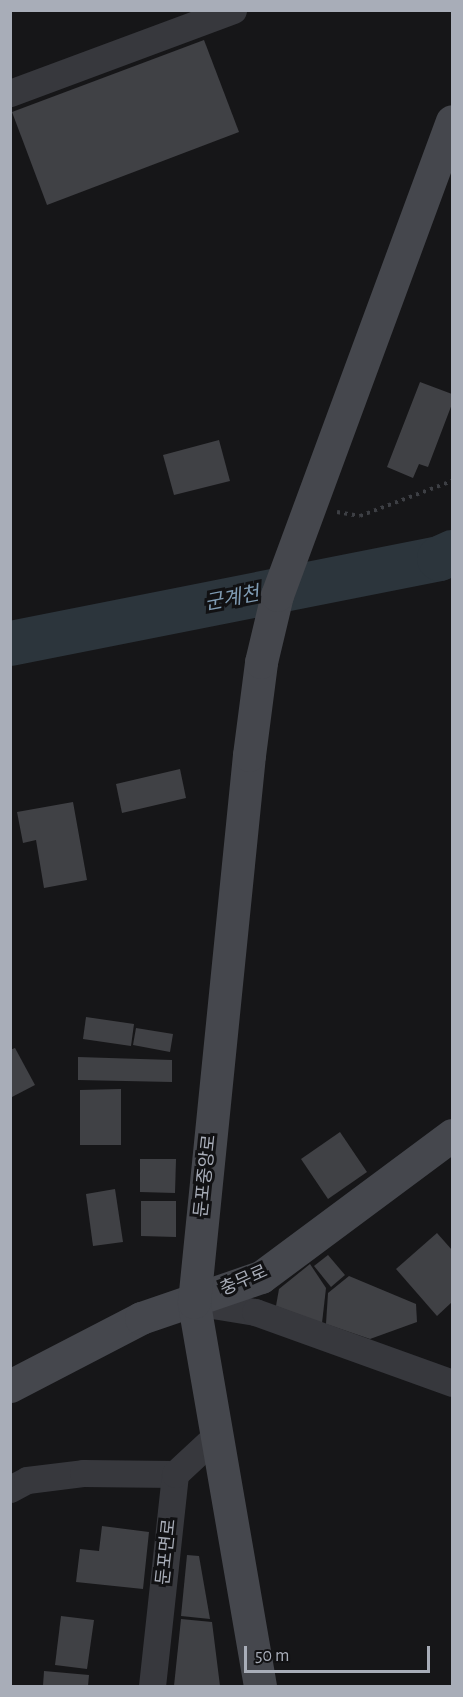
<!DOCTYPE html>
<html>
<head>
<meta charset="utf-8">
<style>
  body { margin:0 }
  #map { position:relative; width:463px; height:1697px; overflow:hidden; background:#161618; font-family:"Alegreya Sans","Noto Sans KR",sans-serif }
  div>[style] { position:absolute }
  .river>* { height:45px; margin:-22.5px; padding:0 22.5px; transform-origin:22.5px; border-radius:22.5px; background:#2c353c }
  .building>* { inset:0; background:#404145 }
  .path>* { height:4px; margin-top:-2px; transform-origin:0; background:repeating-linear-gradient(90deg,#3d3f44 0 3px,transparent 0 7.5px) }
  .street>* { height:27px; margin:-13.5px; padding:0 13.5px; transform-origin:13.5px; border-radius:13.5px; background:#37383d }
  .secondary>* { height:33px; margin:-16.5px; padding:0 16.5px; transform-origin:16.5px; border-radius:16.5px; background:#45474d }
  span { translate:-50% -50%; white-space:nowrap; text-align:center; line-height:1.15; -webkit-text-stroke:6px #111113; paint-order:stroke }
  .street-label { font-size:18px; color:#a8adb8 }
  .water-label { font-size:20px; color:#7f9bb3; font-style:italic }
  .frame { position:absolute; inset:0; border:12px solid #a8adb8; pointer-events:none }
  .scale { position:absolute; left:244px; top:1646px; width:186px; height:27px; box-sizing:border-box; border:3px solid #a8adb8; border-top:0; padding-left:8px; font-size:18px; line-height:21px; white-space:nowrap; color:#a8adb8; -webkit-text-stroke:4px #111113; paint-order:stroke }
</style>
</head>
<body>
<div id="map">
  <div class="river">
    <i style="left:10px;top:643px;width:437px;rotate:-11.2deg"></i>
    <i style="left:439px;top:558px;width:14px;rotate:-25deg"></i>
  </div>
  <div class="building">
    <i style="clip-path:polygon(204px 40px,239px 132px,47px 205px,12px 112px)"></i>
    <i style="clip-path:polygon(420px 382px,452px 394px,452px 404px,428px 467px,419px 464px,413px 478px,387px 467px)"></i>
    <i style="clip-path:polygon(219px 440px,230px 481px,174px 495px,163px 455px)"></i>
    <i style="clip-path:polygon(180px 769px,186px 798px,122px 813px,116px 784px)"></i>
    <i style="clip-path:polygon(73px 802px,87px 880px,44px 888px,36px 840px,23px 843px,17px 812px)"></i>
    <i style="clip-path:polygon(86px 1017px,134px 1024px,131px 1046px,83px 1039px)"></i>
    <i style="clip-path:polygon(136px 1028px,173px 1034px,170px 1052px,133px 1045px)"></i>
    <i style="clip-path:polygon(15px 1048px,35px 1085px,10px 1098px,10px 1050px)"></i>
    <i style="clip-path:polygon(78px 1057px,172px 1060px,172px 1082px,78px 1080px)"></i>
    <i style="clip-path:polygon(121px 1089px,121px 1145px,80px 1145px,80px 1090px)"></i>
    <i style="clip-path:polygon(340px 1132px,367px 1172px,328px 1199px,301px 1159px)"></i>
    <i style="clip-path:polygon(140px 1159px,176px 1159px,175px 1193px,140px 1192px)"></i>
    <i style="clip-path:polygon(115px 1189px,123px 1242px,93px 1246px,86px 1194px)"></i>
    <i style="clip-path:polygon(141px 1201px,176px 1201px,176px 1237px,141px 1236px)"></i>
    <i style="clip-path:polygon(437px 1233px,452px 1250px,452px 1302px,437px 1316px,396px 1269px)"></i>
    <i style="clip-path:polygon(328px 1255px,345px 1275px,331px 1287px,314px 1266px)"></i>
    <i style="clip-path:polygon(310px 1264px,326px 1288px,322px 1323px,276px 1306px,279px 1289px)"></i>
    <i style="clip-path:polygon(349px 1276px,416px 1304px,417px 1322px,370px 1339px,326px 1324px,328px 1293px)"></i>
    <i style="clip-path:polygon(102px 1526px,149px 1532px,143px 1589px,76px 1582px,80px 1549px,99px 1551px)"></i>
    <i style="clip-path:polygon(187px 1555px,199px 1556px,210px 1619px,181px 1616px)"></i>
    <i style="clip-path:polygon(61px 1616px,94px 1620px,87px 1669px,55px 1665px)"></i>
    <i style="clip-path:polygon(181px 1619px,212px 1622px,220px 1686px,174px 1686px)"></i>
    <i style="clip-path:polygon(44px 1671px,89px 1675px,88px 1686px,43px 1686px)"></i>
  </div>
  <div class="path">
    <i style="left:337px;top:512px;width:23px;rotate:10deg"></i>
    <i style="left:360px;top:516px;width:98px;rotate:-20.8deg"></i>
  </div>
  <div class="street">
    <i style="left:10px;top:93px;width:238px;rotate:-20.4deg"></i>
    <i style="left:194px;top:1302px;width:62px;rotate:9.3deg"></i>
    <i style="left:255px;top:1312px;width:209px;rotate:19.8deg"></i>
    <i style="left:10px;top:1489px;width:19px;rotate:-28deg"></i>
    <i style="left:27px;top:1480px;width:56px;rotate:-7.1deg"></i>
    <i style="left:83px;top:1473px;width:92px;rotate:0.6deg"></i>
    <i style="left:152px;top:1686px;width:213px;rotate:-83.8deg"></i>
    <i style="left:175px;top:1474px;width:57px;rotate:-42.9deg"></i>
  </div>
  <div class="secondary">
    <i style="left:10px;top:1386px;width:148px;rotate:-27.4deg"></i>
    <i style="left:141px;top:1318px;width:127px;rotate:-18.9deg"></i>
    <i style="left:261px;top:1277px;width:238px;rotate:-36.6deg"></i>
    <i style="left:260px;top:1686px;width:390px;rotate:-99.8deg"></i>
    <i style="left:194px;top:1302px;width:550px;rotate:-84.26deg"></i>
    <i style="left:249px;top:755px;width:94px;rotate:-82.6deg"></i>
    <i style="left:261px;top:662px;width:69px;rotate:-76.6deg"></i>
    <i style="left:277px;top:595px;width:505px;rotate:-69.74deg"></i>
  </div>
  <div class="street-label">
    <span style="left:206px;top:1176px;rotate:-84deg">둔포중앙로</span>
    <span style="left:244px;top:1281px;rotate:-24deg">충무로</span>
    <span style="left:167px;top:1552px;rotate:-84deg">둔포면로</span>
  </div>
  <div class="water-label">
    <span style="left:232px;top:599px;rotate:-11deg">군계천</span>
  </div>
  <div class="frame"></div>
  <div class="scale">50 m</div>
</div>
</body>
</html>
